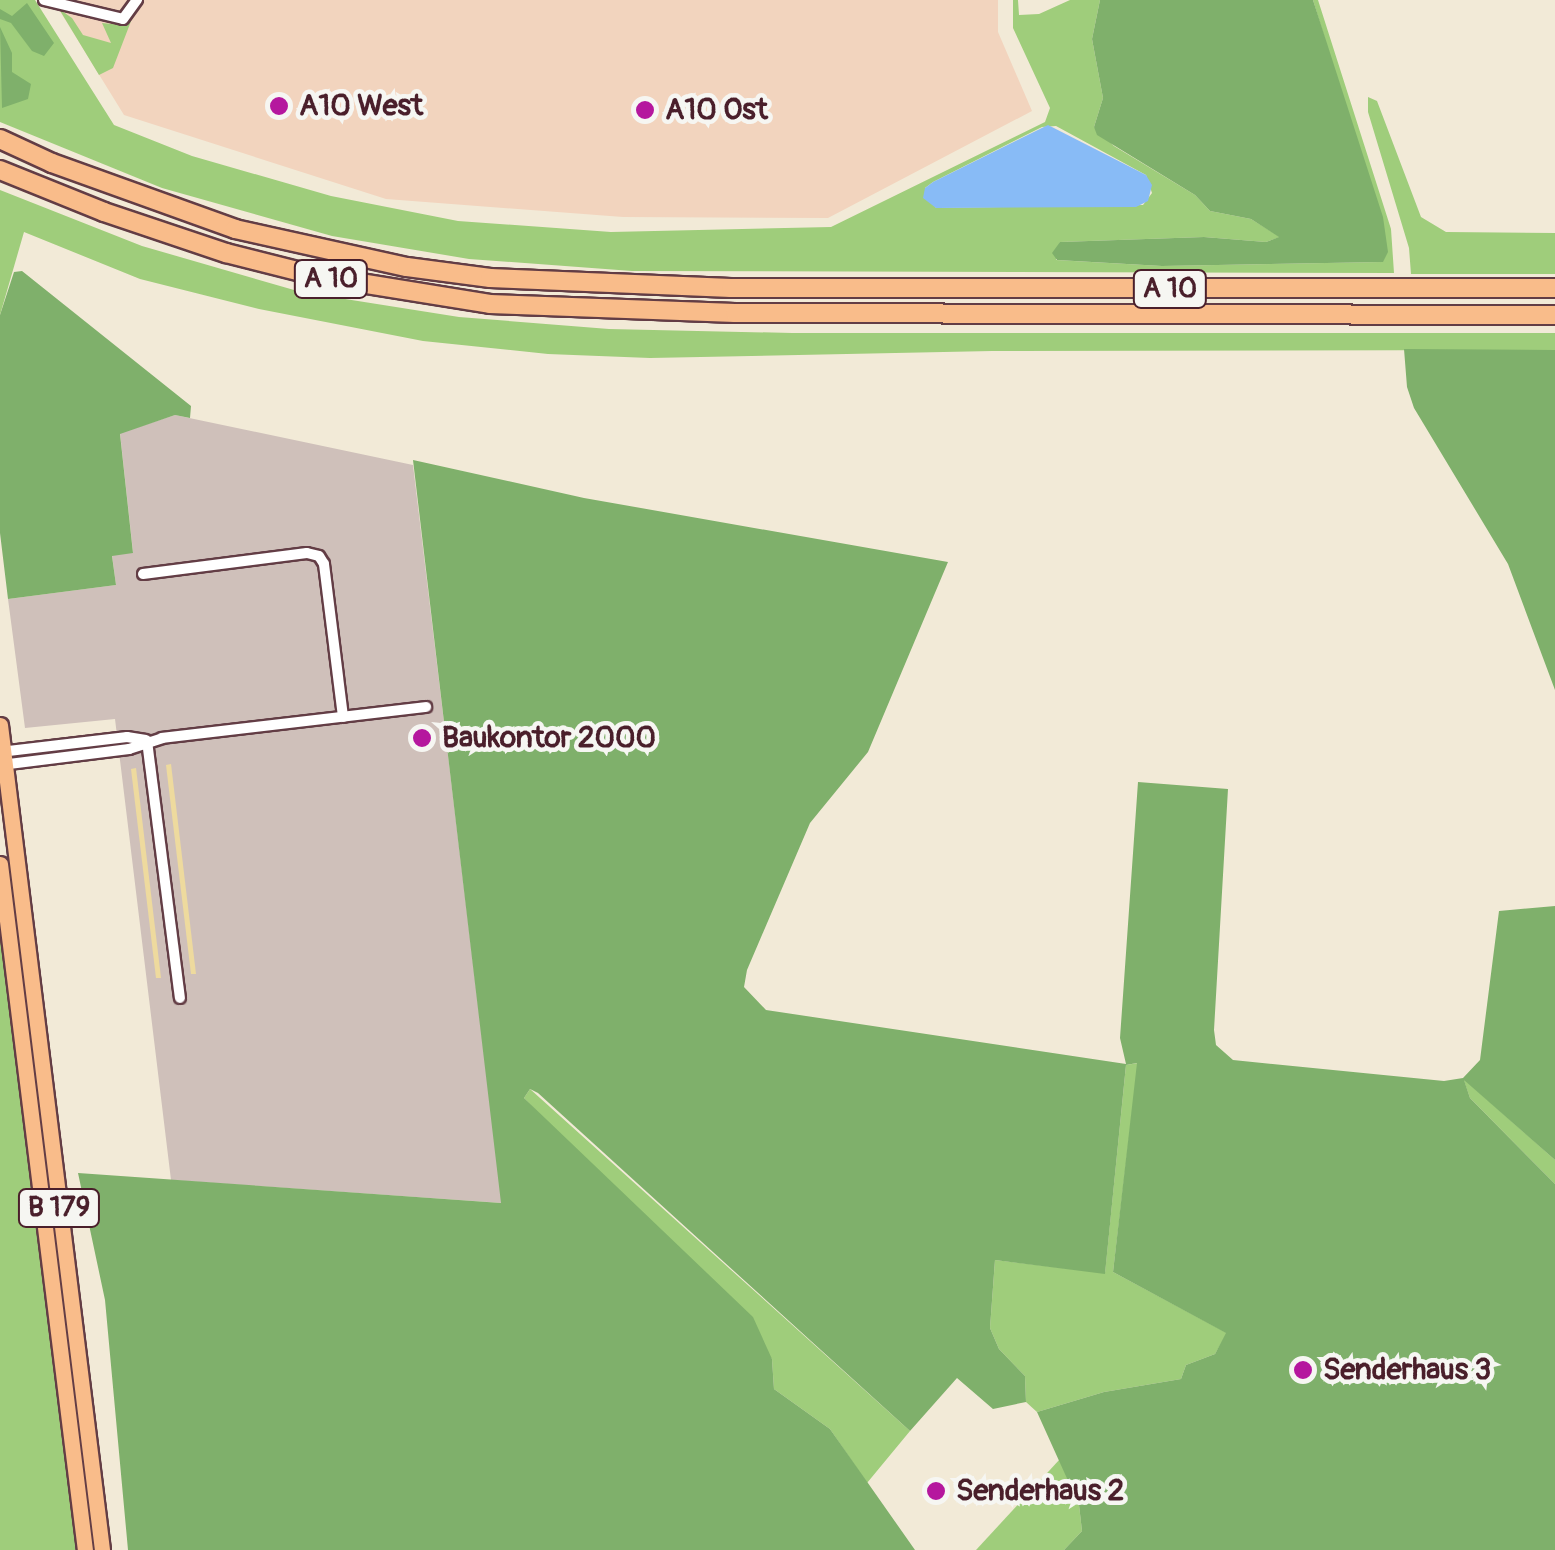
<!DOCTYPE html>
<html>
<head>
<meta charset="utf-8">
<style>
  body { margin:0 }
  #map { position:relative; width:1555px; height:1550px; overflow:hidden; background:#f2ead7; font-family:Pangolin,sans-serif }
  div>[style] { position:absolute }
  .built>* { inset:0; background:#f2d4be }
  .industrial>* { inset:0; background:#cfc0ba }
  .green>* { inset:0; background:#9fcd7b }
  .forest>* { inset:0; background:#7fb06b }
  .sand>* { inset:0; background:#eeda9e }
  .water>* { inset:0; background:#88bbf6 }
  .roads { filter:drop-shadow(2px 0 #633d45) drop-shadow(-2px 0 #633d45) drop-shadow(0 2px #633d45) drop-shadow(0 -2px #633d45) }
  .street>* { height:10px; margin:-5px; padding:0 5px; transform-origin:5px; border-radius:5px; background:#fff }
  .primary>* { height:15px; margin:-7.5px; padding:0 7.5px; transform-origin:7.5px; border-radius:7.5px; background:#f9bc8a }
  .highway>* { height:18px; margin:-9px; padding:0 9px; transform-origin:9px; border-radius:9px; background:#f9bc8a }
  .dots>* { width:28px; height:28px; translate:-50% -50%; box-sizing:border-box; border:5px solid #f6f6f2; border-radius:50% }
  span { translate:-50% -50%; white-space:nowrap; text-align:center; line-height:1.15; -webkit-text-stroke:9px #f6f6f2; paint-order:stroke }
  .shield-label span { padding:2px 8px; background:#f6f6f2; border:2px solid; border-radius:8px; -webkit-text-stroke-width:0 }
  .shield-label { font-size:28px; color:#4a1f2b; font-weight:700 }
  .poi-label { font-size:30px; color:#4a1f2b; font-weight:700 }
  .left { translate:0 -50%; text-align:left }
</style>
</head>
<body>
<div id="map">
  <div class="built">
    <i style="clip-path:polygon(53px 0,998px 0,998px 32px,1032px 111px,828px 218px,623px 217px,386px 199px,124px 115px)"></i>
  </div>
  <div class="industrial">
    <i style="clip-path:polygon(175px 415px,413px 465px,502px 1203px,171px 1180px,115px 719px,25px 728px,8px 599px,116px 585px,112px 555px,133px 552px,120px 433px)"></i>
  </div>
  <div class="green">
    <i style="clip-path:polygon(evenodd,0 0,35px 0,114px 125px,192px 156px,331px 196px,458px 221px,611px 232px,831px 227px,1045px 122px,1050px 108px,1013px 28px,1013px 0,1018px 0,1019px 15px,1039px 14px,1070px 0,1100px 0,1092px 39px,1103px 98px,1094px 127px,1114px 146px,1195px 195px,1210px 211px,1251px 219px,1280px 237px,1266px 242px,1204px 237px,1060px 242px,1056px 260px,1162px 266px,1382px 262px,1350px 121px,1313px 0,1318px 0,1391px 229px,1394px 273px,632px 271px,469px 259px,332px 236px,162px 188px,0 122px,0 0,1056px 126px,1146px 175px,1152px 193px,1143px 205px,936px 208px,925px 188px,933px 182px,1042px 127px,1056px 126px)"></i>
    <i style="clip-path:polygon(59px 9px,72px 18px,83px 35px,111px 43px,102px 23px,122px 25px,133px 16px,113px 68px,99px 75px)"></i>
    <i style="clip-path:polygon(1368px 97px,1377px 101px,1421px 217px,1446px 232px,1555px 233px,1555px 274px,1411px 274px,1409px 248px,1368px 112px)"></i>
    <i style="clip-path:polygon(0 190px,142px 246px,301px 292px,459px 317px,609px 329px,792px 333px,1555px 333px,1555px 350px,992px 351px,650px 358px,548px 354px,423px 341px,259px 309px,140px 279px,24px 232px,0 315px)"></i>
    <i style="clip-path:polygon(0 925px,78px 1550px,0 1550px)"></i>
    <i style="clip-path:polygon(1138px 1063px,1113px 1272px,1227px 1333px,1215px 1354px,1186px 1365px,1181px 1379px,1104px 1392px,1037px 1412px,1026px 1402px,1025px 1376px,999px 1349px,990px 1328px,995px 1260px,1105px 1273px,1126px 1065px)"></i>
    <i style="clip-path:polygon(1463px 1078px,1555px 1160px,1555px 1184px,1470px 1098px)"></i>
    <i style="clip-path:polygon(530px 1089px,910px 1431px,867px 1483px,830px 1429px,774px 1389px,772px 1359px,524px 1098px)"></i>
    <i style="clip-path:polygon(1060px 1459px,1079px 1505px,1082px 1531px,1064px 1550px,976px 1550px)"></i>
  </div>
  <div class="forest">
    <i style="clip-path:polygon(1100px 0,1313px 0,1383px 217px,1388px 252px,1383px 262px,1162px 266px,1057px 260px,1052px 253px,1060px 242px,1204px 237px,1266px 242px,1279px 237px,1251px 219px,1210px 211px,1195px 195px,1097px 135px,1094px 127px,1103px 98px,1092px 39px)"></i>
    <i style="clip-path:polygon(27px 3px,54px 43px,44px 56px,32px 51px,11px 23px,0 19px,0 9px,12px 16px)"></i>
    <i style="clip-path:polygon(0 27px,12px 53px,12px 72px,31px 84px,28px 99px,2px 108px)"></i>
    <i style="clip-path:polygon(22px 271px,191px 406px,190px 418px,175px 415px,120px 434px,133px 553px,112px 556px,116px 585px,8px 599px,0 533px,0 315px,14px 272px)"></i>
    <i style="clip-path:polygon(1404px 349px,1555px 350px,1555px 690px,1508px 564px,1414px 408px,1407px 387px)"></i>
    <i style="clip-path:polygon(413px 460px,584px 498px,948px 562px,868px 752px,810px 823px,747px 970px,744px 987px,766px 1010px,1126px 1064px,1120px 1038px,1138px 782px,1228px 789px,1214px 1030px,1216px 1045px,1233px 1060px,1444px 1081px,1463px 1078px,1480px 1060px,1499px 911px,1555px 906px,1555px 1160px,1464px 1080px,1470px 1098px,1555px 1184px,1555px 1550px,1064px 1550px,1082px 1531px,1079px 1505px,1037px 1412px,1104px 1392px,1181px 1379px,1186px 1365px,1215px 1354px,1226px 1333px,1113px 1272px,1137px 1063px,1126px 1065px,1105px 1274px,995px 1260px,990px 1328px,999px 1349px,1025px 1376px,1026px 1402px,993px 1409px,957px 1378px,910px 1431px,538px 1093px,530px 1089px,524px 1098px,753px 1317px,772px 1359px,774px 1389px,830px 1429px,915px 1550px,128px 1550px,105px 1300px,78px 1173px,501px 1203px)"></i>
  </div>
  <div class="sand">
    <i style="clip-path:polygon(171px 764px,196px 974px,191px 974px,166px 765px)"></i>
    <i style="clip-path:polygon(136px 768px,161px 978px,156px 978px,131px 769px)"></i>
  </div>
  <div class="water">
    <i style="clip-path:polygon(1048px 125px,1146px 175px,1152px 185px,1148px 201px,1136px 207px,936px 208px,923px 198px,925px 188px,933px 182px)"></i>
  </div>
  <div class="roads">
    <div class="street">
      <i style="left:44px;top:0;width:81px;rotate:13.5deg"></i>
      <i style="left:123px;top:19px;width:24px;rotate:-54deg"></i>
      <i style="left:143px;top:574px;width:165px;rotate:-7.3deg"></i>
      <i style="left:307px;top:553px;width:12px;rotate:14deg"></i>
      <i style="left:319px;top:556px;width:9px;rotate:58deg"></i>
      <i style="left:324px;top:564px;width:154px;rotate:82.9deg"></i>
      <i style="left:147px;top:741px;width:259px;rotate:82.7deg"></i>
      <i style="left:0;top:752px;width:128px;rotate:-6.7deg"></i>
      <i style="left:127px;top:737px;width:19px;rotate:9deg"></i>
      <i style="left:1px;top:765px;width:129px;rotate:-7.1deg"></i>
      <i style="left:129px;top:749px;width:35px;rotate:-18deg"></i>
      <i style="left:162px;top:738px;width:266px;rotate:-6.7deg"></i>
    </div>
    <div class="primary">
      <i style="left:0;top:725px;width:831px;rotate:82.95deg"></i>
      <i style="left:0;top:864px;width:691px;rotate:82.94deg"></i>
    </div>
    <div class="highway">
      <i style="left:0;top:139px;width:57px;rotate:24.8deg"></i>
      <i style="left:52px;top:163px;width:195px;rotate:19.8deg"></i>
      <i style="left:235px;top:229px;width:176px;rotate:12.5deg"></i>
      <i style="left:407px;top:267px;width:84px;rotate:7.5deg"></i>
      <i style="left:490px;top:278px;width:241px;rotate:2.4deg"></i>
      <i style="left:731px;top:288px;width:824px"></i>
      <i style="left:0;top:170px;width:112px;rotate:22deg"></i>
      <i style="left:104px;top:212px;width:129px;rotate:18.6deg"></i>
      <i style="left:226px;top:253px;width:94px;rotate:14.2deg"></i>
      <i style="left:317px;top:276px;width:175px;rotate:9.2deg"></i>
      <i style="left:490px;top:304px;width:245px;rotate:2.1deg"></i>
      <i style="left:735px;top:313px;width:820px;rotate:0.14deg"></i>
    </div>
  </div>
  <div class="dots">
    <i style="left:279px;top:106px;background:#b5179e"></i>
    <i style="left:645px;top:110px;background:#b5179e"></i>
    <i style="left:422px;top:738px;background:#b5179e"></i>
    <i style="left:1303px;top:1370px;background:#b5179e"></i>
    <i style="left:936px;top:1491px;background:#b5179e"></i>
  </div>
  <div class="shield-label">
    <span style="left:331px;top:279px">A 10</span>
    <span style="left:1170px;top:289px">A 10</span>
    <span style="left:59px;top:1208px">B 179</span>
  </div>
  <div class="poi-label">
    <span class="left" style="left:299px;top:106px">A10 West</span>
    <span class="left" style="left:665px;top:110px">A10 Ost</span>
    <span class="left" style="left:442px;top:738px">Baukontor 2000</span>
    <span class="left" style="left:1323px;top:1370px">Senderhaus 3</span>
    <span class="left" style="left:956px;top:1491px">Senderhaus 2</span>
  </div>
</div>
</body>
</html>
